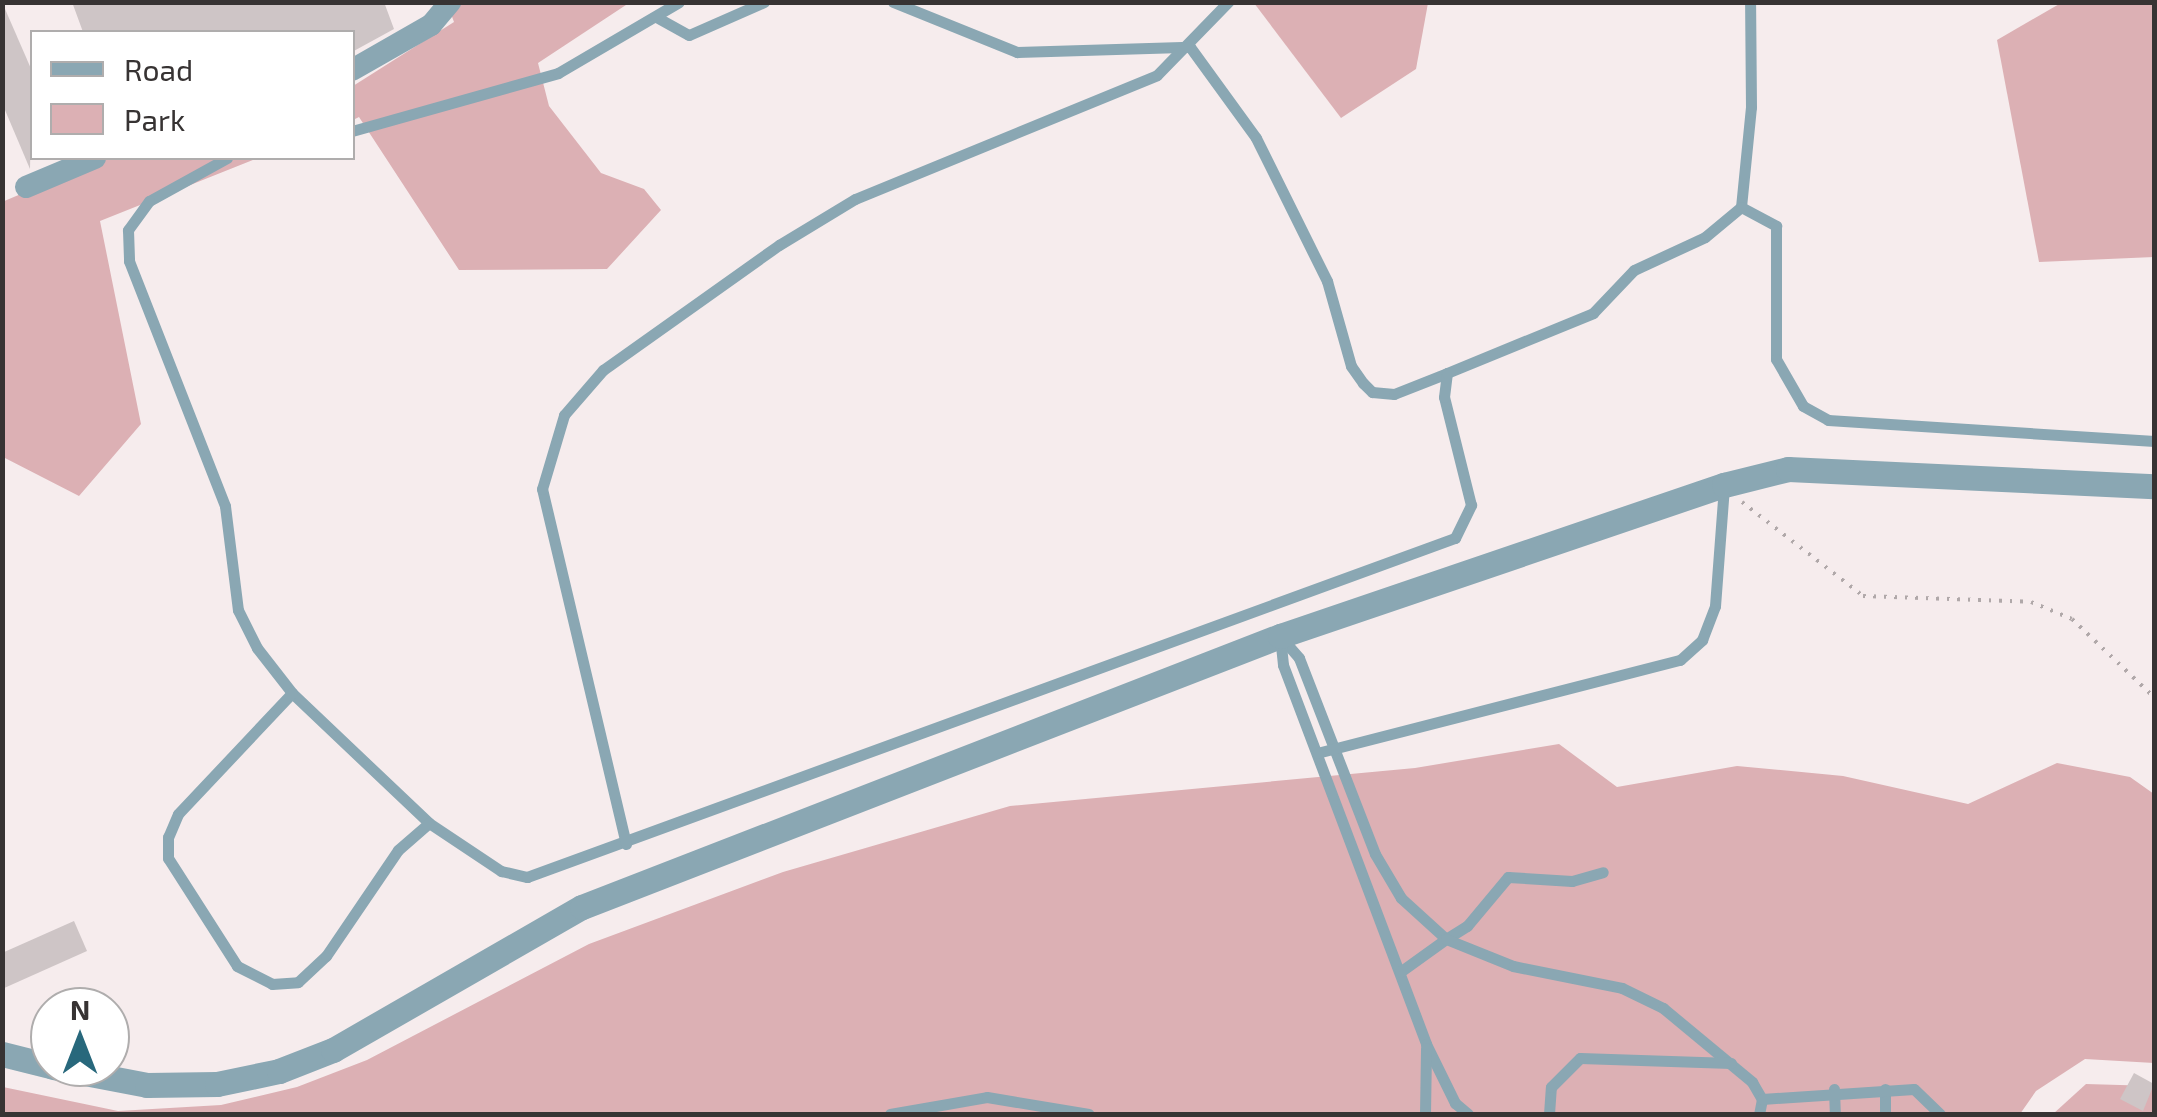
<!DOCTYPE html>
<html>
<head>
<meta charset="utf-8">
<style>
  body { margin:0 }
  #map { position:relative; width:2157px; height:1117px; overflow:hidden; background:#f6eced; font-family:"Exo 2",sans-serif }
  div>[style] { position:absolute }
  .green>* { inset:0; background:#dcb0b4 }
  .building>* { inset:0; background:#cec5c6 }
  .path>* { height:4px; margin-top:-2px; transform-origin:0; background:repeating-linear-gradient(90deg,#b0a8a9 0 2.5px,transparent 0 10.5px) }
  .service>* { height:11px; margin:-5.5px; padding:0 5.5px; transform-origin:5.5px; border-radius:5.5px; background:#8aa7b3 }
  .minor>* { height:22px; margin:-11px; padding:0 11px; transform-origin:11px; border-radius:11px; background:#8aa7b3 }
  .tertiary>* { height:25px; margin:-12.5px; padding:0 12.5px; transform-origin:12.5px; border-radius:12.5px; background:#8aa7b3 }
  span { translate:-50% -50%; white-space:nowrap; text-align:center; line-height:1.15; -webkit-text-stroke:9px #fff; paint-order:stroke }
  .frame { position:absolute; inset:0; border:5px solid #373333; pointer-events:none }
  .legend { position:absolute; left:30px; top:30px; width:325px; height:130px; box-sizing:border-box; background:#fff; border:2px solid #afadad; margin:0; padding:12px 18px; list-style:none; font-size:30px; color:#373333 }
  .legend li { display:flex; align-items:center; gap:20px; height:50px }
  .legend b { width:50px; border:2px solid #afadad }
  .north { position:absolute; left:30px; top:987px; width:100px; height:100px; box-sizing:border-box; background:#fff; border:2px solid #afadad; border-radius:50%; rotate:0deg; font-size:28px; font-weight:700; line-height:40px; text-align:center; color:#373333 }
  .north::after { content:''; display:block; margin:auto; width:35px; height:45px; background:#28687c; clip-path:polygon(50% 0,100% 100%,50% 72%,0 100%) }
</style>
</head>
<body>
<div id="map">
  <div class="green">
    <i style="clip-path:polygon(447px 3px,629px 3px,538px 63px,549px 106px,601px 173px,644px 189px,661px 210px,607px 269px,459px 270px,359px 117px,353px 120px,353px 86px,454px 22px)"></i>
    <i style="clip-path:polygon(1254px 3px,1428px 3px,1416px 69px,1341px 118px)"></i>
    <i style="clip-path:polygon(2061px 3px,2154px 3px,2154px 257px,2039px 262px,1997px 40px)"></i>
    <i style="clip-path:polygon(106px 158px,258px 158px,100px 221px,141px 424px,79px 496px,3px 457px,2px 202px)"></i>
    <i style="clip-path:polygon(1559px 744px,1617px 787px,1737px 766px,1843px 776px,1968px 804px,2057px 763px,2130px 777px,2154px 794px,2154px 1063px,2085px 1059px,2036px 1091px,2020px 1114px,3px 1114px,3px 1087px,118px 1111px,221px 1105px,297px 1087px,367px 1060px,589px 944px,783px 872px,1010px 806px,1415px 768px)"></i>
    <i style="clip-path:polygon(2086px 1084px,2154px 1086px,2154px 1114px,2053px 1114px)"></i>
  </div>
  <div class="building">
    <i style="clip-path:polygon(2px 2px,32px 71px,30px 169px,2px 103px)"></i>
    <i style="clip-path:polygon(72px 2px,384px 2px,394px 29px,352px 52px,352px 32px,83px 32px)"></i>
    <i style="clip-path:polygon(74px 921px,87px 951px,2px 989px,2px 953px)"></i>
    <i style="clip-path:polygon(2134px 1073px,2154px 1084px,2143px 1111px,2120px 1099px)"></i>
  </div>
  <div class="path">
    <i style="left:1742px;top:502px;width:153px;rotate:37.8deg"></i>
    <i style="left:1863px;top:596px;width:168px;rotate:2deg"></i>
    <i style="left:2031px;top:602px;width:44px;rotate:22.5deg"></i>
    <i style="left:2072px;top:619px;width:113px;rotate:43.6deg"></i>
  </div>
  <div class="service">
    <i style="left:893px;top:2px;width:134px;rotate:22deg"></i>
    <i style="left:1017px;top:52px;width:173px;rotate:-1.7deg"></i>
    <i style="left:1190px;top:47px;width:112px;rotate:54deg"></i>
    <i style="left:1256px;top:138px;width:160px;rotate:63.6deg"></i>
    <i style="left:1327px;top:281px;width:88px;rotate:74.2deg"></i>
    <i style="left:1351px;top:366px;width:21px;rotate:55deg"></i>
    <i style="left:1363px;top:383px;width:13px;rotate:45deg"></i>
    <i style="left:1372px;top:392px;width:22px;rotate:5deg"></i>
    <i style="left:1394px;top:394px;width:57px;rotate:-21.6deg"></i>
    <i style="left:658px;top:18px;width:35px;rotate:29deg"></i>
    <i style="left:689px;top:35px;width:82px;rotate:-23.7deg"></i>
    <i style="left:352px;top:131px;width:214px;rotate:-15.7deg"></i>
    <i style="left:558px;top:73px;width:140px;rotate:-30.4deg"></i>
    <i style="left:227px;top:158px;width:89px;rotate:151.1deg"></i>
    <i style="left:149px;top:201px;width:36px;rotate:126deg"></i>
    <i style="left:128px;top:230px;width:31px;rotate:88deg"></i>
    <i style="left:129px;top:261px;width:263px;rotate:68.6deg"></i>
    <i style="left:225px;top:506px;width:105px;rotate:82.9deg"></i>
    <i style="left:238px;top:610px;width:42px;rotate:63.4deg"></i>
    <i style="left:257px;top:648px;width:57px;rotate:52.1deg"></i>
    <i style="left:292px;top:693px;width:189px;rotate:43.5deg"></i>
    <i style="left:429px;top:823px;width:87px;rotate:33.7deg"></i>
    <i style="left:501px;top:871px;width:27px;rotate:13deg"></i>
    <i style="left:527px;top:877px;width:988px;rotate:-20.07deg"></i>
    <i style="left:1455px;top:538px;width:37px;rotate:-64deg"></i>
    <i style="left:1471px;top:505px;width:111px;rotate:-104deg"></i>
    <i style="left:1444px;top:397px;width:24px;rotate:-83deg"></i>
    <i style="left:1447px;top:373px;width:158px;rotate:-22.3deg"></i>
    <i style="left:1593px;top:313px;width:59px;rotate:-46.4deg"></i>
    <i style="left:1634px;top:270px;width:78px;rotate:-24.9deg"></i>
    <i style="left:1705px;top:237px;width:47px;rotate:-39.8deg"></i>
    <i style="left:1741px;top:207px;width:100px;rotate:-84.3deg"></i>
    <i style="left:1751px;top:107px;width:105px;rotate:-90.5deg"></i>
    <i style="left:1741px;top:207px;width:40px;rotate:28deg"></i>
    <i style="left:1776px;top:226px;width:133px;rotate:90deg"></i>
    <i style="left:1776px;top:359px;width:54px;rotate:60.1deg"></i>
    <i style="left:1803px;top:406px;width:29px;rotate:29deg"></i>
    <i style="left:1828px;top:420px;width:327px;rotate:3.7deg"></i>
    <i style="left:1280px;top:636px;width:29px;rotate:49deg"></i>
    <i style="left:1299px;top:658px;width:210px;rotate:68.8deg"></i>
    <i style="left:1375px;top:854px;width:51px;rotate:59.4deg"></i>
    <i style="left:1401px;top:898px;width:61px;rotate:42.3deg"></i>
    <i style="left:1446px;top:939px;width:25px;rotate:-32deg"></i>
    <i style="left:1467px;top:926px;width:64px;rotate:-50.1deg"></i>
    <i style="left:1508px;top:877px;width:64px;rotate:3.6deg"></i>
    <i style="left:1572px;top:881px;width:32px;rotate:-16deg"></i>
    <i style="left:1280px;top:636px;width:29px;rotate:84deg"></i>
    <i style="left:1283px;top:665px;width:405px;rotate:69.3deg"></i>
    <i style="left:1426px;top:1044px;width:66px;rotate:63.8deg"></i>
    <i style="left:1455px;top:1103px;width:17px;rotate:40deg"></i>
    <i style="left:292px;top:693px;width:166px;rotate:133.3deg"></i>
    <i style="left:178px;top:814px;width:25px;rotate:113deg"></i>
    <i style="left:168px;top:837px;width:21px;rotate:90deg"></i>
    <i style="left:168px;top:858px;width:128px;rotate:57.4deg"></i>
    <i style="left:237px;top:966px;width:39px;rotate:27deg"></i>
    <i style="left:272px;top:984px;width:26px;rotate:-4deg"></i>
    <i style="left:298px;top:982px;width:38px;rotate:-43deg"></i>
    <i style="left:326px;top:956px;width:128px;rotate:-55.8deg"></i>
    <i style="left:398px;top:850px;width:41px;rotate:-41.1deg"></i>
    <i style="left:1317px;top:753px;width:375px;rotate:-14.4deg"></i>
    <i style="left:1680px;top:660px;width:30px;rotate:-42deg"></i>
    <i style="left:1702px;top:640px;width:36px;rotate:-69deg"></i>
    <i style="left:1715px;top:606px;width:119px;rotate:-85.7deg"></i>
    <i style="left:626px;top:844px;width:365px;rotate:-103.3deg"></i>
    <i style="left:542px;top:489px;width:77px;rotate:-73.4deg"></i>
    <i style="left:564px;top:415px;width:60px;rotate:-49.1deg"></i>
    <i style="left:603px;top:370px;width:216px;rotate:-35.4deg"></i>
    <i style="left:779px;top:245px;width:89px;rotate:-31.2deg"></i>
    <i style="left:855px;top:199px;width:326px;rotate:-22.3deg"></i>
    <i style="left:1157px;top:75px;width:102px;rotate:-45.8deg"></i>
    <i style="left:1400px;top:972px;width:57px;rotate:-35.7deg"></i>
    <i style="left:1446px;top:939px;width:72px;rotate:21.9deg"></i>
    <i style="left:1513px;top:966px;width:111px;rotate:11.4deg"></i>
    <i style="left:1622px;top:988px;width:46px;rotate:26deg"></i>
    <i style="left:1663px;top:1008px;width:116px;rotate:39.7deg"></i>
    <i style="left:1752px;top:1082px;width:20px;rotate:60deg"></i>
    <i style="left:1762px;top:1099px;width:15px;rotate:101deg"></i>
    <i style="left:1834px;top:1089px;width:25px;rotate:88deg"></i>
    <i style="left:1885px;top:1089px;width:25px;rotate:90deg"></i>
    <i style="left:1762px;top:1099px;width:152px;rotate:-3.8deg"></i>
    <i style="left:1914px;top:1089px;width:36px;rotate:44deg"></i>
    <i style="left:890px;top:1114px;width:98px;rotate:-9.9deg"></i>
    <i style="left:987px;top:1097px;width:103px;rotate:9.5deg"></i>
    <i style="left:1425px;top:1114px;width:66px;rotate:-89.1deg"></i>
    <i style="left:1549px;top:1114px;width:27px;rotate:-86deg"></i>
    <i style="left:1551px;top:1087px;width:41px;rotate:-45deg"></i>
    <i style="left:1580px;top:1058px;width:151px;rotate:1.9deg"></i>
  </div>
  <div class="minor">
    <i style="left:352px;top:70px;width:91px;rotate:-29.7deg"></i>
    <i style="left:431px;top:25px;width:30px;rotate:-50deg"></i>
    <i style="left:26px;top:187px;width:75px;rotate:-22.8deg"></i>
  </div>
  <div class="tertiary">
    <i style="left:2px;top:1054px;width:49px;rotate:14deg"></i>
    <i style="left:53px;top:1067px;width:96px;rotate:10.8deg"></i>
    <i style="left:147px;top:1085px;width:70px;rotate:-0.8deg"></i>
    <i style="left:217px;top:1084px;width:63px;rotate:-11.8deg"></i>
    <i style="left:279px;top:1071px;width:58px;rotate:-21.3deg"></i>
    <i style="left:333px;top:1050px;width:287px;rotate:-29.9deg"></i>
    <i style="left:582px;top:907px;width:749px;rotate:-21.22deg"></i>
    <i style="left:1280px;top:636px;width:469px;rotate:-18.8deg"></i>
    <i style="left:1724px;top:485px;width:66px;rotate:-14deg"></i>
    <i style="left:1788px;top:469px;width:366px;rotate:2.7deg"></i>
  </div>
  <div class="frame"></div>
  <ul class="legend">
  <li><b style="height:12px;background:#8aa7b3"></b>Road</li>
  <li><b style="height:28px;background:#dcb0b4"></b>Park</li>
  </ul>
  <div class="north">N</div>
</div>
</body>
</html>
